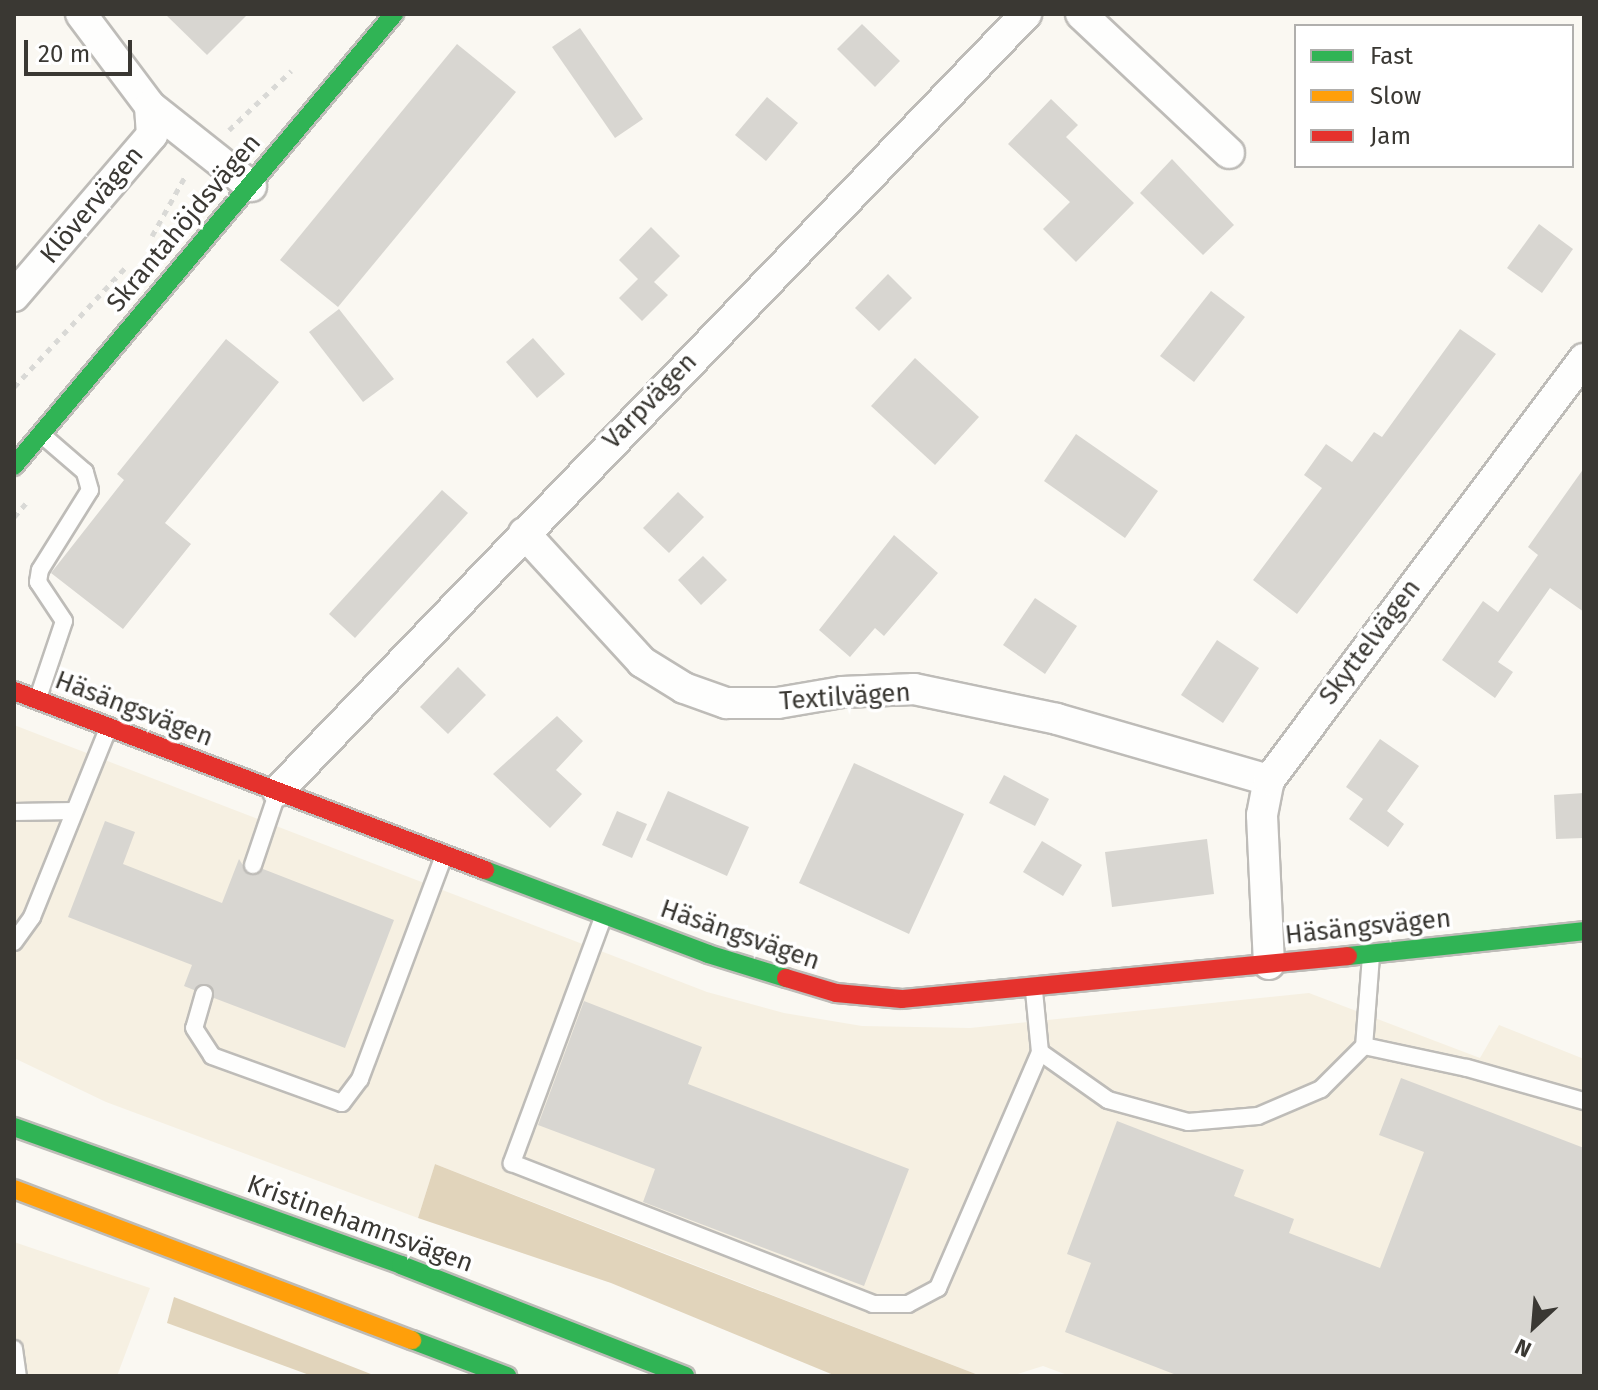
<!DOCTYPE html>
<html>
<head>
<meta charset="utf-8">
<style>
  body { margin:0 }
  #map { position:relative; width:1598px; height:1390px; overflow:hidden; background:#faf8f2; font-family:"Fira Sans",sans-serif }
  div>[style] { position:absolute }
  .built>* { inset:0; background:#f6f0e2 }
  .forest>* { inset:0; background:#e1d4bb }
  .building>* { inset:0; background:#d8d6d1 }
  .path>* { height:5px; margin-top:-2.5px; transform-origin:0; background:repeating-linear-gradient(90deg,#d9d9d6 0 6px,transparent 0 12px) }
  .roads { filter:drop-shadow(2px 0 #bebcb8) drop-shadow(-2px 0 #bebcb8) drop-shadow(0 2px #bebcb8) drop-shadow(0 -2px #bebcb8) }
  .lane>* { height:16px; margin:-8px; padding:0 8px; transform-origin:8px; border-radius:8px; background:#fefefd }
  .street>* { height:30px; margin:-15px; padding:0 15px; transform-origin:15px; border-radius:15px; background:#fefefd }
  .fast>* { height:18px; margin:-9px; padding:0 9px; transform-origin:9px; border-radius:9px; background:#30b455 }
  .slow>* { height:18px; margin:-9px; padding:0 9px; transform-origin:9px; border-radius:9px; background:#ff9f0a }
  .jam>* { height:18px; margin:-9px; padding:0 9px; transform-origin:9px; border-radius:9px; background:#e5322d }
  span { translate:-50% -50%; white-space:nowrap; text-align:center; line-height:1.15; -webkit-text-stroke:7px #fff; paint-order:stroke }
  .street-label { font-size:26px; color:#3a3833 }
  .frame { position:absolute; inset:0; border:16px solid #3a3833; pointer-events:none }
  .legend { position:absolute; left:1294px; top:24px; width:280px; height:144px; box-sizing:border-box; background:#fff; border:2px solid #b0afad; margin:0; padding:10px 14px; list-style:none; font-size:24px; color:#3a3833 }
  .legend li { display:flex; align-items:center; gap:16px; height:40px }
  .legend b { width:40px; border:2px solid #b0afad }
  .north { position:absolute; left:1494px; top:1286px; width:80px; height:80px; -webkit-text-stroke:6px #fff; paint-order:stroke; rotate:206deg; font-size:22px; font-weight:700; line-height:32px; text-align:center; color:#3a3833 }
  .north::after { content:''; display:block; margin:auto; width:28px; height:36px; background:#3a3833; clip-path:polygon(50% 0,100% 100%,50% 72%,0 100%) }
  .scale { position:absolute; left:24px; top:40px; width:108px; height:36px; box-sizing:border-box; border:4px solid #3a3833; border-top:0; padding-left:10px; font-size:24px; line-height:28px; white-space:nowrap; color:#3a3833; -webkit-text-stroke:6px #fff; paint-order:stroke }
</style>
</head>
<body>
<div id="map">
  <div class="built">
    <i style="clip-path:polygon(14px 725px,707px 992px,784px 1013px,862px 1026px,970px 1028px,1309px 993px,1480px 1058px,1499px 1025px,1584px 1059px,1584px 1376px,1070px 1376px,1043px 1366px,1011px 1376px,981px 1376px,435px 1164px,418px 1218px,106px 1102px,14px 1058px)"></i>
    <i style="clip-path:polygon(14px 1242px,150px 1288px,117px 1376px,14px 1376px)"></i>
  </div>
  <div class="forest">
    <i style="clip-path:polygon(435px 1164px,667px 1255px,981px 1376px,836px 1376px,611px 1283px,418px 1218px)"></i>
    <i style="clip-path:polygon(174px 1297px,376px 1376px,312px 1376px,167px 1323px)"></i>
  </div>
  <div class="building">
    <i style="clip-path:polygon(165px 14px,248px 14px,207px 55px)"></i>
    <i style="clip-path:polygon(862px 24px,900px 61px,875px 87px,837px 49px)"></i>
    <i style="clip-path:polygon(580px 28px,643px 119px,615px 138px,552px 47px)"></i>
    <i style="clip-path:polygon(457px 44px,516px 92px,338px 307px,280px 260px)"></i>
    <i style="clip-path:polygon(767px 97px,798px 123px,766px 161px,735px 135px)"></i>
    <i style="clip-path:polygon(1051px 99px,1078px 125px,1066px 137px,1134px 203px,1076px 262px,1043px 229px,1070px 202px,1008px 144px)"></i>
    <i style="clip-path:polygon(1172px 159px,1234px 225px,1203px 255px,1140px 193px)"></i>
    <i style="clip-path:polygon(1539px 224px,1573px 249px,1542px 293px,1507px 268px)"></i>
    <i style="clip-path:polygon(651px 227px,680px 256px,654px 282px,668px 295px,642px 321px,619px 298px,638px 279px,619px 260px)"></i>
    <i style="clip-path:polygon(888px 274px,912px 298px,879px 331px,855px 308px)"></i>
    <i style="clip-path:polygon(1211px 291px,1245px 317px,1194px 382px,1160px 356px)"></i>
    <i style="clip-path:polygon(339px 309px,394px 379px,363px 402px,309px 332px)"></i>
    <i style="clip-path:polygon(1460px 329px,1496px 354px,1297px 614px,1253px 580px,1322px 488px,1304px 475px,1326px 444px,1352px 462px,1374px 432px,1382px 437px)"></i>
    <i style="clip-path:polygon(533px 338px,565px 374px,537px 398px,506px 362px)"></i>
    <i style="clip-path:polygon(226px 339px,279px 382px,165px 523px,191px 544px,123px 629px,51px 573px,124px 480px,117px 474px)"></i>
    <i style="clip-path:polygon(915px 358px,979px 417px,935px 465px,871px 406px)"></i>
    <i style="clip-path:polygon(1076px 434px,1158px 491px,1125px 538px,1044px 481px)"></i>
    <i style="clip-path:polygon(1584px 468px,1584px 612px,1550px 588px,1498px 662px,1513px 672px,1495px 698px,1442px 660px,1483px 601px,1498px 612px,1538px 555px,1528px 547px)"></i>
    <i style="clip-path:polygon(442px 490px,468px 513px,355px 638px,329px 614px)"></i>
    <i style="clip-path:polygon(678px 492px,704px 517px,669px 553px,643px 528px)"></i>
    <i style="clip-path:polygon(894px 535px,938px 573px,884px 636px,875px 628px,850px 657px,819px 630px)"></i>
    <i style="clip-path:polygon(703px 556px,727px 580px,701px 605px,678px 580px)"></i>
    <i style="clip-path:polygon(1035px 598px,1077px 626px,1045px 674px,1003px 645px)"></i>
    <i style="clip-path:polygon(1217px 640px,1259px 668px,1223px 723px,1181px 695px)"></i>
    <i style="clip-path:polygon(458px 667px,486px 695px,448px 734px,420px 707px)"></i>
    <i style="clip-path:polygon(557px 716px,583px 741px,556px 770px,582px 794px,550px 828px,493px 774px)"></i>
    <i style="clip-path:polygon(1380px 739px,1419px 766px,1387px 811px,1404px 824px,1388px 847px,1349px 819px,1363px 799px,1346px 787px)"></i>
    <i style="clip-path:polygon(854px 763px,964px 814px,909px 934px,799px 883px)"></i>
    <i style="clip-path:polygon(1004px 775px,1049px 799px,1035px 826px,989px 803px)"></i>
    <i style="clip-path:polygon(668px 791px,749px 827px,727px 876px,646px 840px)"></i>
    <i style="clip-path:polygon(1584px 793px,1584px 838px,1556px 839px,1554px 795px)"></i>
    <i style="clip-path:polygon(617px 811px,647px 824px,632px 858px,602px 845px)"></i>
    <i style="clip-path:polygon(105px 821px,135px 832px,123px 864px,222px 903px,239px 859px,249px 875px,263px 869px,394px 920px,345px 1048px,214px 998px,208px 984px,194px 990px,184px 986px,192px 965px,68px 917px)"></i>
    <i style="clip-path:polygon(1207px 839px,1214px 894px,1112px 907px,1105px 852px)"></i>
    <i style="clip-path:polygon(1042px 841px,1082px 865px,1063px 896px,1023px 872px)"></i>
    <i style="clip-path:polygon(584px 1001px,702px 1047px,688px 1084px,909px 1169px,864px 1286px,643px 1202px,655px 1169px,538px 1125px)"></i>
    <i style="clip-path:polygon(1401px 1078px,1584px 1148px,1584px 1376px,1179px 1376px,1065px 1332px,1091px 1263px,1067px 1254px,1117px 1121px,1244px 1170px,1234px 1196px,1294px 1219px,1289px 1233px,1380px 1268px,1424px 1152px,1379px 1135px)"></i>
  </div>
  <div class="path">
    <i style="left:229px;top:130px;width:86px;rotate:-43.6deg"></i>
    <i style="left:152px;top:236px;width:70px;rotate:-60.9deg"></i>
    <i style="left:14px;top:387px;width:163px;rotate:-47deg"></i>
    <i style="left:14px;top:517px;width:18px;rotate:-49deg"></i>
  </div>
  <div class="roads">
    <div class="lane">
      <i style="left:38px;top:698px;width:81px;rotate:-71.3deg"></i>
      <i style="left:64px;top:621px;width:47px;rotate:-123.7deg"></i>
      <i style="left:38px;top:582px;width:12px;rotate:-81deg"></i>
      <i style="left:40px;top:570px;width:94px;rotate:-58deg"></i>
      <i style="left:90px;top:490px;width:19px;rotate:-106deg"></i>
      <i style="left:85px;top:472px;width:58px;rotate:-139.2deg"></i>
      <i style="left:14px;top:812px;width:60px;rotate:-1deg"></i>
      <i style="left:253px;top:865px;width:78px;rotate:-71.3deg"></i>
      <i style="left:604px;top:915px;width:265px;rotate:110.4deg"></i>
      <i style="left:512px;top:1163px;width:388px;rotate:21.3deg"></i>
      <i style="left:873px;top:1304px;width:35px"></i>
      <i style="left:908px;top:1304px;width:34px;rotate:-28deg"></i>
      <i style="left:938px;top:1288px;width:257px;rotate:-66.6deg"></i>
      <i style="left:14px;top:942px;width:31px;rotate:-54deg"></i>
      <i style="left:32px;top:917px;width:203px;rotate:-68deg"></i>
      <i style="left:1371px;top:956px;width:90px;rotate:94.4deg"></i>
      <i style="left:1364px;top:1046px;width:105px;rotate:12.1deg"></i>
      <i style="left:1467px;top:1068px;width:122px;rotate:15.8deg"></i>
      <i style="left:1034px;top:991px;width:61px;rotate:84.4deg"></i>
      <i style="left:1040px;top:1052px;width:83px;rotate:35.2deg"></i>
      <i style="left:1108px;top:1100px;width:83px;rotate:15.4deg"></i>
      <i style="left:1188px;top:1122px;width:70px;rotate:-4.9deg"></i>
      <i style="left:1258px;top:1116px;width:69px;rotate:-23.2deg"></i>
      <i style="left:1321px;top:1089px;width:61px;rotate:-45deg"></i>
      <i style="left:204px;top:994px;width:35px;rotate:106deg"></i>
      <i style="left:194px;top:1028px;width:33px;rotate:57deg"></i>
      <i style="left:212px;top:1056px;width:138px;rotate:19.9deg"></i>
      <i style="left:342px;top:1103px;width:30px;rotate:-53deg"></i>
      <i style="left:360px;top:1079px;width:238px;rotate:-69.4deg"></i>
      <i style="left:14px;top:1349px;width:27px;rotate:82deg"></i>
    </div>
    <div class="street">
      <i style="left:81px;top:14px;width:115px;rotate:53.1deg"></i>
      <i style="left:150px;top:106px;width:129px;rotate:38.4deg"></i>
      <i style="left:1081px;top:14px;width:203px;rotate:43.2deg"></i>
      <i style="left:14px;top:296px;width:212px;rotate:-49.4deg"></i>
      <i style="left:152px;top:135px;width:29px;rotate:-94deg"></i>
      <i style="left:524px;top:533px;width:175px;rotate:47.5deg"></i>
      <i style="left:642px;top:662px;width:49px;rotate:31.8deg"></i>
      <i style="left:684px;top:688px;width:45px;rotate:19.7deg"></i>
      <i style="left:726px;top:703px;width:52px"></i>
      <i style="left:778px;top:703px;width:65px;rotate:-9.8deg"></i>
      <i style="left:842px;top:692px;width:72px;rotate:-2.4deg"></i>
      <i style="left:914px;top:689px;width:146px;rotate:11.8deg"></i>
      <i style="left:1057px;top:719px;width:221px;rotate:16.1deg"></i>
      <i style="left:278px;top:791px;width:1079px;rotate:-46.09deg"></i>
      <i style="left:1269px;top:964px;width:149px;rotate:-92.7deg"></i>
      <i style="left:1262px;top:815px;width:36px;rotate:-79deg"></i>
      <i style="left:1269px;top:780px;width:526px;rotate:-53.2deg"></i>
    </div>
    <div class="fast">
      <i style="left:14px;top:466px;width:591px;rotate:-49.95deg"></i>
      <i style="left:485px;top:870px;width:238px;rotate:20.6deg"></i>
      <i style="left:708px;top:954px;width:82px;rotate:17.1deg"></i>
      <i style="left:1348px;top:956px;width:237px;rotate:-6deg"></i>
      <i style="left:14px;top:1127px;width:411px;rotate:19.6deg"></i>
      <i style="left:401px;top:1265px;width:305px;rotate:21.3deg"></i>
      <i style="left:412px;top:1340px;width:102px;rotate:20.8deg"></i>
    </div>
    <div class="slow">
      <i style="left:14px;top:1189px;width:426px;rotate:20.8deg"></i>
    </div>
    <div class="jam">
      <i style="left:14px;top:691px;width:504px;rotate:20.81deg"></i>
      <i style="left:786px;top:978px;width:52px;rotate:16.7deg"></i>
      <i style="left:836px;top:993px;width:66px;rotate:5.2deg"></i>
      <i style="left:902px;top:999px;width:448px;rotate:-5.5deg"></i>
    </div>
  </div>
  <div class="street-label">
    <span style="left:92px;top:205px;rotate:-50deg">Klövervägen</span>
    <span style="left:184px;top:223px;rotate:-50deg">Skrantahöjdsvägen</span>
    <span style="left:650px;top:401px;rotate:-46deg">Varpvägen</span>
    <span style="left:1370px;top:642px;rotate:-53deg">Skyttelvägen</span>
    <span style="left:845px;top:697px;rotate:-4deg">Textilvägen</span>
    <span style="left:134px;top:709px;rotate:21deg">Häsängsvägen</span>
    <span style="left:1368px;top:927px;rotate:-6deg">Häsängsvägen</span>
    <span style="left:740px;top:935px;rotate:19deg">Häsängsvägen</span>
    <span style="left:360px;top:1224px;rotate:20deg">Kristinehamnsvägen</span>
  </div>
  <div class="frame"></div>
  <ul class="legend">
  <li><b style="height:10px;background:#30b455"></b>Fast</li>
  <li><b style="height:10px;background:#ff9f0a"></b>Slow</li>
  <li><b style="height:10px;background:#e5322d"></b>Jam</li>
  </ul>
  <div class="north">N</div>
  <div class="scale">20 m</div>
</div>
</body>
</html>
